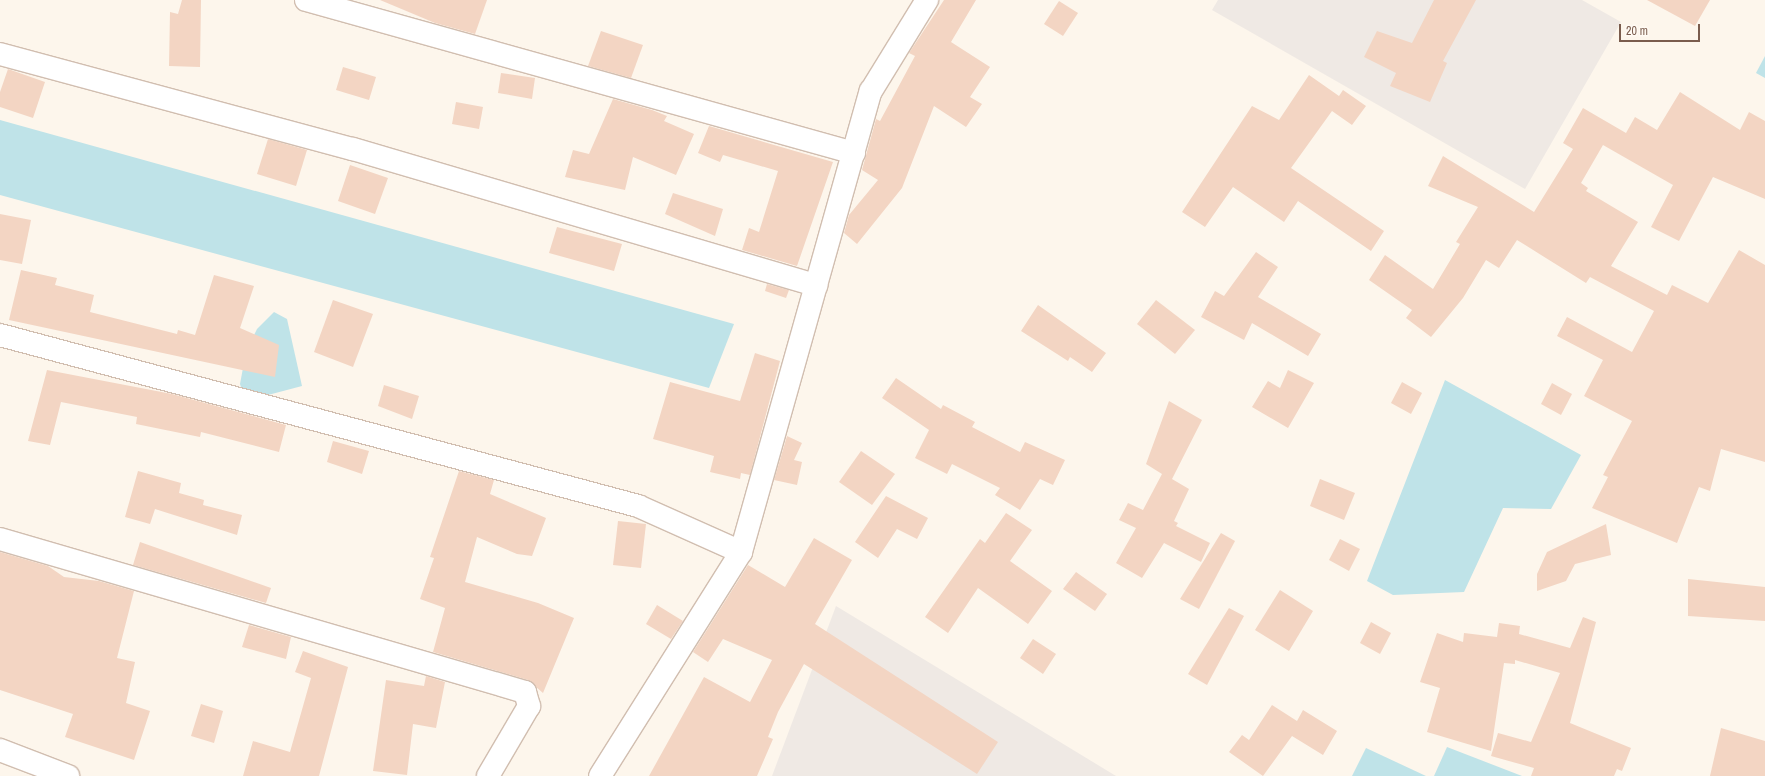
<!DOCTYPE html>
<html>
<head>
<meta charset="utf-8">
<style>
  body { margin:0 }
  #map { position:relative; width:1765px; height:776px; overflow:hidden; background:#fdf6ec; font-family:"Archivo Narrow",sans-serif }
  div>[style] { position:absolute }
  .industrial>* { inset:0; background:#efe9e4 }
  .water>* { inset:0; background:#bfe3e8 }
  .building>* { inset:0; background:#f3d5c3 }
  .roads { filter:drop-shadow(1px 0 #d1beb0) drop-shadow(-1px 0 #d1beb0) drop-shadow(0 1px #d1beb0) drop-shadow(0 -1px #d1beb0) }
  .minor>* { height:22px; margin:-11px; padding:0 11px; transform-origin:11px; border-radius:11px; background:#fff }
  span { translate:-50% -50%; white-space:nowrap; text-align:center; line-height:1.15; -webkit-text-stroke:3px #fffaf3; paint-order:stroke }
  .scale { position:absolute; left:1619px; top:24px; width:81px; height:18px; box-sizing:border-box; border:2px solid #7a5c4d; border-top:0; padding-left:5px; font-size:12px; line-height:14px; white-space:nowrap; color:#7a5c4d; -webkit-text-stroke:3px #fffaf3; paint-order:stroke }
</style>
</head>
<body>
<div id="map">
  <div class="industrial">
    <i style="clip-path:polygon(1218px 0,1582px 0,1621px 22px,1525px 189px,1212px 10px)"></i>
    <i style="clip-path:polygon(836px 606px,1116px 776px,772px 776px)"></i>
  </div>
  <div class="water">
    <i style="clip-path:polygon(1765px 56px,1765px 78px,1756px 73px)"></i>
    <i style="clip-path:polygon(0 120px,734px 324px,709px 388px,0 195px)"></i>
    <i style="clip-path:polygon(274px 312px,287px 319px,302px 386px,268px 395px,243px 393px,240px 384px,246px 352px,257px 329px)"></i>
    <i style="clip-path:polygon(1445px 380px,1581px 455px,1551px 509px,1503px 508px,1464px 592px,1393px 595px,1367px 581px)"></i>
    <i style="clip-path:polygon(1447px 747px,1522px 776px,1434px 776px)"></i>
    <i style="clip-path:polygon(1366px 748px,1426px 776px,1352px 776px)"></i>
  </div>
  <div class="building">
    <i style="clip-path:polygon(182px 0,201px 0,200px 67px,169px 66px,170px 12px,178px 14px)"></i>
    <i style="clip-path:polygon(380px 0,487px 0,475px 34px,435px 23px)"></i>
    <i style="clip-path:polygon(944px 0,976px 0,951px 42px,990px 67px,970px 97px,982px 104px,966px 127px,934px 106px,902px 188px,857px 244px,844px 233px,849px 215px,878px 180px,862px 170px,876px 119px,880px 121px,915px 56px,909px 53px)"></i>
    <i style="clip-path:polygon(1434px 0,1476px 0,1443px 61px,1447px 63px,1430px 102px,1390px 86px,1396px 73px,1364px 57px,1377px 31px,1412px 43px)"></i>
    <i style="clip-path:polygon(1647px 0,1710px 0,1695px 26px)"></i>
    <i style="clip-path:polygon(1059px 1px,1078px 13px,1063px 36px,1044px 24px)"></i>
    <i style="clip-path:polygon(601px 31px,643px 45px,631px 78px,588px 66px)"></i>
    <i style="clip-path:polygon(343px 67px,376px 77px,369px 100px,336px 90px)"></i>
    <i style="clip-path:polygon(8px 69px,45px 82px,33px 118px,0 107px,0 92px)"></i>
    <i style="clip-path:polygon(501px 73px,535px 78px,532px 99px,498px 93px)"></i>
    <i style="clip-path:polygon(1309px 75px,1339px 96px,1343px 90px,1366px 106px,1352px 125px,1332px 111px,1291px 168px,1384px 231px,1371px 251px,1298px 201px,1284px 222px,1233px 187px,1205px 227px,1182px 212px,1252px 106px,1279px 120px)"></i>
    <i style="clip-path:polygon(1680px 92px,1740px 130px,1749px 112px,1765px 121px,1765px 199px,1713px 177px,1679px 241px,1651px 227px,1673px 185px,1603px 145px,1581px 183px,1588px 188px,1586px 191px,1638px 222px,1611px 266px,1667px 295px,1672px 285px,1708px 303px,1739px 250px,1765px 265px,1765px 462px,1721px 449px,1710px 491px,1699px 487px,1677px 543px,1592px 508px,1608px 477px,1603px 475px,1632px 421px,1584px 396px,1603px 360px,1557px 336px,1567px 317px,1632px 352px,1654px 311px,1590px 277px,1586px 283px,1517px 240px,1499px 268px,1486px 260px,1463px 298px,1431px 337px,1406px 318px,1412px 310px,1369px 280px,1385px 255px,1433px 289px,1460px 244px,1456px 242px,1478px 207px,1428px 186px,1443px 156px,1534px 212px,1573px 149px,1563px 143px,1583px 108px,1626px 133px,1635px 117px,1657px 130px)"></i>
    <i style="clip-path:polygon(613px 99px,652px 110px,667px 116px,664px 121px,694px 134px,676px 175px,633px 157px,625px 190px,565px 177px,573px 150px,589px 154px)"></i>
    <i style="clip-path:polygon(456px 102px,483px 107px,479px 129px,452px 124px)"></i>
    <i style="clip-path:polygon(709px 126px,833px 162px,797px 266px,742px 250px,749px 228px,759px 232px,778px 171px,723px 155px,720px 162px,698px 153px)"></i>
    <i style="clip-path:polygon(268px 139px,307px 150px,296px 186px,257px 174px)"></i>
    <i style="clip-path:polygon(350px 165px,388px 178px,375px 214px,338px 201px)"></i>
    <i style="clip-path:polygon(673px 193px,723px 209px,715px 236px,665px 214px)"></i>
    <i style="clip-path:polygon(0 214px,31px 220px,22px 264px,0 260px)"></i>
    <i style="clip-path:polygon(557px 227px,622px 244px,614px 271px,549px 253px)"></i>
    <i style="clip-path:polygon(1256px 252px,1278px 267px,1258px 297px,1321px 334px,1308px 356px,1252px 323px,1244px 340px,1201px 317px,1215px 291px,1224px 296px)"></i>
    <i style="clip-path:polygon(21px 270px,57px 278px,55px 285px,94px 295px,90px 312px,177px 334px,178px 330px,195px 335px,214px 275px,254px 286px,240px 328px,279px 345px,275px 377px,9px 320px)"></i>
    <i style="clip-path:polygon(767px 284px,789px 290px,786px 298px,765px 291px)"></i>
    <i style="clip-path:polygon(333px 300px,373px 314px,353px 367px,314px 352px)"></i>
    <i style="clip-path:polygon(1156px 300px,1195px 330px,1175px 354px,1137px 324px)"></i>
    <i style="clip-path:polygon(1038px 305px,1106px 353px,1092px 372px,1070px 357px,1068px 361px,1021px 331px)"></i>
    <i style="clip-path:polygon(755px 353px,780px 361px,750px 475px,741px 473px,740px 479px,710px 472px,714px 456px,653px 439px,670px 382px,740px 401px)"></i>
    <i style="clip-path:polygon(47px 370px,172px 394px,286px 425px,279px 452px,201px 432px,200px 437px,136px 424px,137px 417px,61px 402px,50px 445px,28px 441px)"></i>
    <i style="clip-path:polygon(1288px 370px,1314px 383px,1288px 428px,1252px 407px,1268px 381px,1280px 388px)"></i>
    <i style="clip-path:polygon(896px 378px,941px 409px,943px 405px,975px 422px,972px 427px,1020px 452px,1025px 442px,1065px 460px,1053px 485px,1040px 479px,1020px 510px,995px 495px,1000px 488px,952px 464px,947px 474px,915px 458px,929px 430px,882px 398px)"></i>
    <i style="clip-path:polygon(1402px 382px,1422px 393px,1411px 414px,1391px 403px)"></i>
    <i style="clip-path:polygon(1552px 383px,1572px 394px,1561px 415px,1541px 404px)"></i>
    <i style="clip-path:polygon(384px 385px,419px 396px,412px 419px,378px 406px)"></i>
    <i style="clip-path:polygon(1169px 401px,1202px 420px,1172px 479px,1189px 489px,1174px 521px,1178px 523px,1176px 526px,1210px 543px,1201px 562px,1164px 543px,1142px 578px,1116px 563px,1136px 528px,1119px 520px,1128px 503px,1143px 510px,1162px 474px,1146px 464px)"></i>
    <i style="clip-path:polygon(787px 436px,802px 443px,794px 460px,802px 462px,797px 485px,774px 480px)"></i>
    <i style="clip-path:polygon(333px 441px,369px 451px,362px 474px,327px 462px)"></i>
    <i style="clip-path:polygon(861px 451px,895px 474px,872px 505px,839px 482px)"></i>
    <i style="clip-path:polygon(138px 471px,181px 483px,179px 493px,204px 500px,203px 505px,242px 515px,237px 535px,155px 509px,150px 524px,125px 517px)"></i>
    <i style="clip-path:polygon(459px 471px,494px 480px,490px 494px,546px 518px,532px 556px,517px 554px,477px 537px,465px 582px,538px 603px,574px 618px,543px 693px,528px 680px,433px 652px,445px 608px,420px 599px,434px 558px,430px 557px)"></i>
    <i style="clip-path:polygon(1320px 479px,1355px 493px,1344px 520px,1310px 506px)"></i>
    <i style="clip-path:polygon(886px 496px,928px 518px,917px 539px,897px 529px,878px 558px,855px 542px)"></i>
    <i style="clip-path:polygon(1006px 513px,1032px 530px,1010px 561px,1052px 591px,1028px 624px,978px 588px,948px 633px,925px 617px,980px 539px,985px 543px)"></i>
    <i style="clip-path:polygon(618px 521px,646px 524px,641px 568px,613px 565px)"></i>
    <i style="clip-path:polygon(1606px 524px,1611px 555px,1575px 564px,1566px 581px,1537px 591px,1537px 574px,1547px 552px)"></i>
    <i style="clip-path:polygon(1221px 533px,1235px 541px,1199px 609px,1180px 599px)"></i>
    <i style="clip-path:polygon(814px 538px,852px 560px,815px 624px,998px 742px,977px 774px,804px 664px,778px 712px,768px 737px,773px 739px,757px 776px,649px 776px,704px 677px,750px 702px,772px 660px,723px 639px,708px 662px,693px 652px,748px 565px,785px 587px)"></i>
    <i style="clip-path:polygon(1340px 539px,1360px 549px,1349px 571px,1329px 560px)"></i>
    <i style="clip-path:polygon(140px 542px,271px 588px,266px 603px,133px 565px)"></i>
    <i style="clip-path:polygon(0 552px,48px 566px,64px 577px,99px 581px,134px 591px,117px 658px,135px 662px,126px 703px,150px 711px,134px 760px,65px 737px,73px 714px,0 690px)"></i>
    <i style="clip-path:polygon(1076px 572px,1107px 594px,1095px 611px,1063px 589px)"></i>
    <i style="clip-path:polygon(1688px 579px,1765px 587px,1765px 621px,1688px 616px)"></i>
    <i style="clip-path:polygon(1280px 590px,1313px 611px,1289px 651px,1255px 630px)"></i>
    <i style="clip-path:polygon(657px 605px,683px 621px,671px 639px,646px 624px)"></i>
    <i style="clip-path:polygon(1229px 608px,1244px 616px,1207px 685px,1188px 674px)"></i>
    <i style="clip-path:polygon(1583px 617px,1596px 622px,1570px 723px,1631px 748px,1622px 771px,1617px 769px,1614px 776px,1531px 776px,1534px 768px,1491px 756px,1498px 733px,1531px 742px,1560px 673px,1515px 660px,1515px 664px,1504px 663px,1491px 751px,1427px 732px,1440px 688px,1420px 682px,1437px 633px,1463px 642px,1464px 633px,1497px 637px,1499px 623px,1520px 626px,1519px 634px,1570px 648px)"></i>
    <i style="clip-path:polygon(1371px 622px,1391px 633px,1380px 654px,1360px 643px)"></i>
    <i style="clip-path:polygon(249px 625px,291px 637px,286px 659px,242px 647px)"></i>
    <i style="clip-path:polygon(1033px 639px,1056px 654px,1043px 674px,1020px 658px)"></i>
    <i style="clip-path:polygon(303px 651px,348px 667px,319px 776px,243px 776px,253px 741px,290px 752px,311px 678px,295px 672px)"></i>
    <i style="clip-path:polygon(426px 676px,445px 682px,436px 728px,413px 724px,407px 775px,373px 771px,386px 680px,424px 686px)"></i>
    <i style="clip-path:polygon(201px 704px,223px 711px,214px 743px,191px 736px)"></i>
    <i style="clip-path:polygon(1272px 705px,1297px 721px,1303px 710px,1337px 731px,1323px 755px,1292px 736px,1263px 776px,1229px 752px,1242px 735px,1249px 740px)"></i>
    <i style="clip-path:polygon(1721px 728px,1765px 741px,1765px 776px,1710px 776px)"></i>
  </div>
  <div class="roads">
    <div class="minor">
      <i style="left:306px;top:0;width:569px;rotate:15.6deg"></i>
      <i style="left:0;top:54px;width:366px;rotate:15.1deg"></i>
      <i style="left:353px;top:149px;width:483px;rotate:16.4deg"></i>
      <i style="left:0;top:335px;width:661px;rotate:15deg"></i>
      <i style="left:638px;top:506px;width:113px;rotate:24.1deg"></i>
      <i style="left:0;top:539px;width:547px;rotate:16.25deg"></i>
      <i style="left:525px;top:692px;width:15px;rotate:74deg"></i>
      <i style="left:529px;top:706px;width:81px;rotate:120.4deg"></i>
      <i style="left:0;top:750px;width:73px;rotate:20.9deg"></i>
      <i style="left:600px;top:776px;width:265px;rotate:-57.8deg"></i>
      <i style="left:741px;top:552px;width:479px;rotate:-74.3deg"></i>
      <i style="left:871px;top:91px;width:107px;rotate:-58.4deg"></i>
    </div>
  </div>
  <div class="scale">20 m</div>
</div>
</body>
</html>
